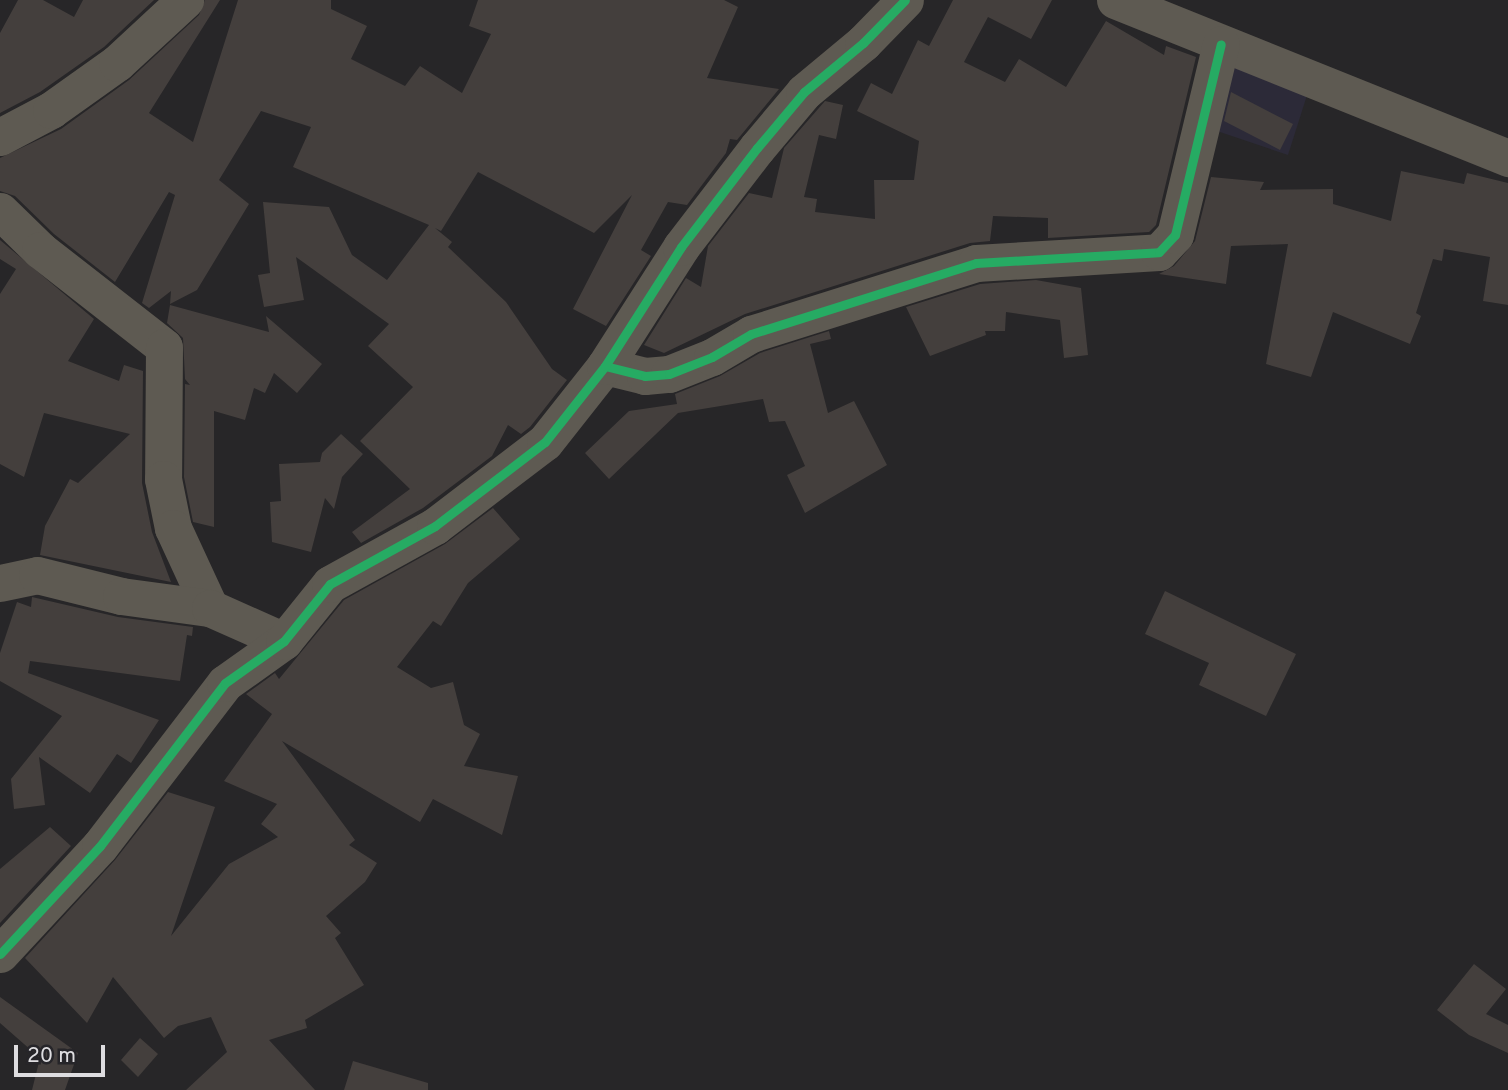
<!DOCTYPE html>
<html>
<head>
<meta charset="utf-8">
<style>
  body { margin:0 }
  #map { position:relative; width:1508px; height:1090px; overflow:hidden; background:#272628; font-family:Overpass,sans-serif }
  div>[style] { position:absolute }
  .medical>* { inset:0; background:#2c2a38 }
  .building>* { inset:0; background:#443f3d }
  .street>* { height:37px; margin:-18.5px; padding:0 18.5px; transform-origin:18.5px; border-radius:18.5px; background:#5e5a52 }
  .cycleway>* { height:9px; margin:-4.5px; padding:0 4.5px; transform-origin:4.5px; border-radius:4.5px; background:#26ab63 }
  span { translate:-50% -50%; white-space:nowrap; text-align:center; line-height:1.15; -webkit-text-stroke:6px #262529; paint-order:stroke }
  .scale { position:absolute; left:14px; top:1045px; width:91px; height:32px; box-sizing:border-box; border:4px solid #dedde0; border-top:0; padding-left:9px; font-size:21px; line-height:24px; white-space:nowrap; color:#dedde0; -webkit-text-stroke:5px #262529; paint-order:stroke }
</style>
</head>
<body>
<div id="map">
  <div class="medical">
    <i style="clip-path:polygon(1235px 65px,1309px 89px,1288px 155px,1214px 130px)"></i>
  </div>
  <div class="building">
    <i style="clip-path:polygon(18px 0,43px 0,74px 17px,83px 0,154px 0,104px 47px,40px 92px,0 113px,0 33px)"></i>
    <i style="clip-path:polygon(205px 0,220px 0,149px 113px,193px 142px,238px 0,331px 0,331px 9px,367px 26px,351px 59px,405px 86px,420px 66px,462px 93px,491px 34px,469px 26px,478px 0,724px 0,738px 7px,707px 78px,779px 89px,737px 140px,730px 139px,726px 153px,687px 205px,668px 202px,641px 250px,651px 256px,606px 326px,573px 309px,632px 195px,594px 233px,478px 172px,441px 231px,435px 228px,452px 242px,448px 247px,506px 302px,552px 369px,567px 380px,530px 427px,521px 434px,508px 425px,492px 456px,423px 508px,361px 543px,352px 532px,410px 489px,360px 441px,413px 387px,368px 346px,389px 324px,296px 257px,304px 300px,264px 307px,258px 275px,270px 273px,263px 202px,329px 207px,352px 255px,387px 280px,429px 225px,293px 167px,311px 127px,261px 111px,219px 180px,249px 204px,197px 290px,170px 304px,171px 291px,149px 308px,142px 303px,175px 195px,169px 192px,115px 282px,54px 234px,15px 196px,0 191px,0 158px,61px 129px,129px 80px,199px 15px)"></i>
    <i style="clip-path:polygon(953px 0,1052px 0,1031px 39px,988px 17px,964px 62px,1005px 82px,1019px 59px,1066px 87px,1106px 21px,1164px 55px,1166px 46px,1196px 57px,1156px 225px,1149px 232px,1048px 238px,1048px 218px,993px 216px,990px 241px,970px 243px,745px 314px,664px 353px,644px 345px,686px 278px,701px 287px,708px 246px,749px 193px,772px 198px,784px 148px,825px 101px,843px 105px,836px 139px,819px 135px,804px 197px,817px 199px,815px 212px,875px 219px,874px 180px,914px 180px,919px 141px,857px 111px,871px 83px,892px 94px,918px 40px,929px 46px)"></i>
    <i style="clip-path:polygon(1231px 92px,1293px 124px,1280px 150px,1224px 121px)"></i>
    <i style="clip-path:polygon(1401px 171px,1464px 184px,1467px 173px,1508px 183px,1508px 305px,1483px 301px,1490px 257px,1444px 249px,1442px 261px,1433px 259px,1416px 313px,1421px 316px,1410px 344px,1333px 312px,1311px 377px,1266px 364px,1288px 244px,1231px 246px,1226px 284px,1159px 274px,1174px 266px,1195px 241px,1211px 177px,1264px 182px,1260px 190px,1333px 189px,1333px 204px,1391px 221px)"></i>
    <i style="clip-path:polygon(0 240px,94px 319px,68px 361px,119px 381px,124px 365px,143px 371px,142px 483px,152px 532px,171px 582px,40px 555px,45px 526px,70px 479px,78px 483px,130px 434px,44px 413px,24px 477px,0 464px,0 294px,16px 269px,0 259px)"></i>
    <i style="clip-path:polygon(1036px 280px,1081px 288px,1088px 355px,1064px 358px,1060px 320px,1006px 312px,1005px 331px,985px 331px,986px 335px,930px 356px,906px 307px,980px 284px)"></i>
    <i style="clip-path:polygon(170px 305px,269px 332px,266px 316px,322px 364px,297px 393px,274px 373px,265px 393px,254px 388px,245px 420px,214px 411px,214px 527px,193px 522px,184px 477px,185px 384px,190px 385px,185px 379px,183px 338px,167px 323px)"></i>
    <i style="clip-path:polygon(829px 331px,831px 339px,810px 344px,828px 413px,854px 401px,887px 465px,805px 513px,787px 475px,805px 466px,785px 421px,769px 422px,763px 399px,678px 413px,609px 479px,585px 453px,629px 411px,677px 404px,675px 394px,720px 376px,760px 353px)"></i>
    <i style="clip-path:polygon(341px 434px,363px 454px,342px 477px,334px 509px,325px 498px,311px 552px,272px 542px,270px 502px,281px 501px,279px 464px,320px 462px,322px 453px)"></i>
    <i style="clip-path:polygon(493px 508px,520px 539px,468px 583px,441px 626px,433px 621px,397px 667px,431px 688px,453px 682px,464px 725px,480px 734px,464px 766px,518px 776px,502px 835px,433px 799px,420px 822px,282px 741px,355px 840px,349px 845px,377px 863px,365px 882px,326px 916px,341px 933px,335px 938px,364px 985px,305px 1020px,307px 1028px,269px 1040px,315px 1090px,186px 1090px,227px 1052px,211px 1017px,178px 1026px,164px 1038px,113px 977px,87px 1023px,25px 958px,115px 860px,168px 792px,215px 807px,171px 936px,229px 864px,278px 837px,261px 824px,277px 804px,224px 781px,272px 714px,246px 694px,275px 673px,279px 679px,344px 600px,445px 544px)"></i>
    <i style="clip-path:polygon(1165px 591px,1296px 654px,1266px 716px,1199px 685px,1209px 663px,1145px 634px)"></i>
    <i style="clip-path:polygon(32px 597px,118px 617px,193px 627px,192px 636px,187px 635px,180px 681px,30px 661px,28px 673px,159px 720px,131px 763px,117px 754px,90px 793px,39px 757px,45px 805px,14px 809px,11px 779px,62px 716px,0 681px,0 653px,17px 602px,31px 607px)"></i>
    <i style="clip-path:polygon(50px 827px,71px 846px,0 923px,0 869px)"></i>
    <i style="clip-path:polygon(1474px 964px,1506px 989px,1486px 1014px,1508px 1025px,1508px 1053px,1469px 1035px,1437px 1010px)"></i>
    <i style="clip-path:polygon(0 997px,78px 1053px,65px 1090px,32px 1090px,40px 1058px,0 1023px)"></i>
    <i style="clip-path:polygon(140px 1038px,158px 1054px,138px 1077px,121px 1060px)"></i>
    <i style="clip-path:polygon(353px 1061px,428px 1083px,428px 1090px,344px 1090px)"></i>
  </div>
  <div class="street">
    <i style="left:1115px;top:0;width:424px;rotate:21.9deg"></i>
    <i style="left:0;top:137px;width:58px;rotate:-27.9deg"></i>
    <i style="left:51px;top:110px;width:81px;rotate:-35.5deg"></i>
    <i style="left:117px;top:63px;width:93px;rotate:-42.8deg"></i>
    <i style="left:0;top:211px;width:56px;rotate:44.3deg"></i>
    <i style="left:40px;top:250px;width:157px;rotate:38deg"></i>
    <i style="left:164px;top:347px;width:132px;rotate:90.4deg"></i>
    <i style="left:163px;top:479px;width:50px;rotate:78.5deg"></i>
    <i style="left:173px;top:528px;width:88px;rotate:65.2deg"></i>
    <i style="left:605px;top:366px;width:41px;rotate:14deg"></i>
    <i style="left:645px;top:376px;width:24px;rotate:-5deg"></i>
    <i style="left:669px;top:374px;width:46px;rotate:-21.6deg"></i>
    <i style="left:712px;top:357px;width:45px;rotate:-30.5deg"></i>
    <i style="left:751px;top:334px;width:236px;rotate:-17.5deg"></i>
    <i style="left:976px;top:263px;width:183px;rotate:-3.4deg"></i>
    <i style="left:1159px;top:252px;width:23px;rotate:-47deg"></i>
    <i style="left:1175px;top:235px;width:196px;rotate:-76.5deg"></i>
    <i style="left:0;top:583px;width:38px;rotate:-12deg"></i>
    <i style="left:37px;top:575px;width:87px;rotate:14deg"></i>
    <i style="left:121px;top:596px;width:90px;rotate:7.7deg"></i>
    <i style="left:210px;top:608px;width:81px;rotate:24deg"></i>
    <i style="left:0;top:954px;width:147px;rotate:-47.2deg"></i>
    <i style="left:100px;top:846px;width:205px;rotate:-52.5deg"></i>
    <i style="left:225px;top:683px;width:72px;rotate:-35.4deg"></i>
    <i style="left:284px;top:641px;width:73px;rotate:-51.1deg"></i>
    <i style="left:330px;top:584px;width:120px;rotate:-28.9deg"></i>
    <i style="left:435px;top:526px;width:138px;rotate:-37.4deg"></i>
    <i style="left:545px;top:442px;width:97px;rotate:-51.7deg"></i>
    <i style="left:605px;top:366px;width:141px;rotate:-57.4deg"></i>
    <i style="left:681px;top:247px;width:125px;rotate:-52.5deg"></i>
    <i style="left:757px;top:148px;width:73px;rotate:-50deg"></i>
    <i style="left:804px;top:92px;width:77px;rotate:-39.7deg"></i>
    <i style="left:863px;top:43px;width:60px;rotate:-45.7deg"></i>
  </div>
  <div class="cycleway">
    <i style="left:605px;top:366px;width:41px;rotate:14deg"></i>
    <i style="left:645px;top:376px;width:24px;rotate:-5deg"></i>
    <i style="left:669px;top:374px;width:46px;rotate:-21.6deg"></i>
    <i style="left:712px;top:357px;width:45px;rotate:-30.5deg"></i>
    <i style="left:751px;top:334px;width:236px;rotate:-17.5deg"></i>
    <i style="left:976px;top:263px;width:183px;rotate:-3.4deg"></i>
    <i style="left:1159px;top:252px;width:23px;rotate:-47deg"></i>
    <i style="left:1175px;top:235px;width:196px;rotate:-76.5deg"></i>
    <i style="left:0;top:954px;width:147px;rotate:-47.2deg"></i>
    <i style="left:100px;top:846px;width:205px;rotate:-52.5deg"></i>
    <i style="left:225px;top:683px;width:72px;rotate:-35.4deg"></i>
    <i style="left:284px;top:641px;width:73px;rotate:-51.1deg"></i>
    <i style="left:330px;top:584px;width:120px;rotate:-28.9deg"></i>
    <i style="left:435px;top:526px;width:138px;rotate:-37.4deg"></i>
    <i style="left:545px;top:442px;width:97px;rotate:-51.7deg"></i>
    <i style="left:605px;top:366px;width:141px;rotate:-57.4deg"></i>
    <i style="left:681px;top:247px;width:125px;rotate:-52.5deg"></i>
    <i style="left:757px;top:148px;width:73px;rotate:-50deg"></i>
    <i style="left:804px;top:92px;width:77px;rotate:-39.7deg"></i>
    <i style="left:863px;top:43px;width:60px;rotate:-45.7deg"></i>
  </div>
  <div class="scale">20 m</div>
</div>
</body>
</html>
